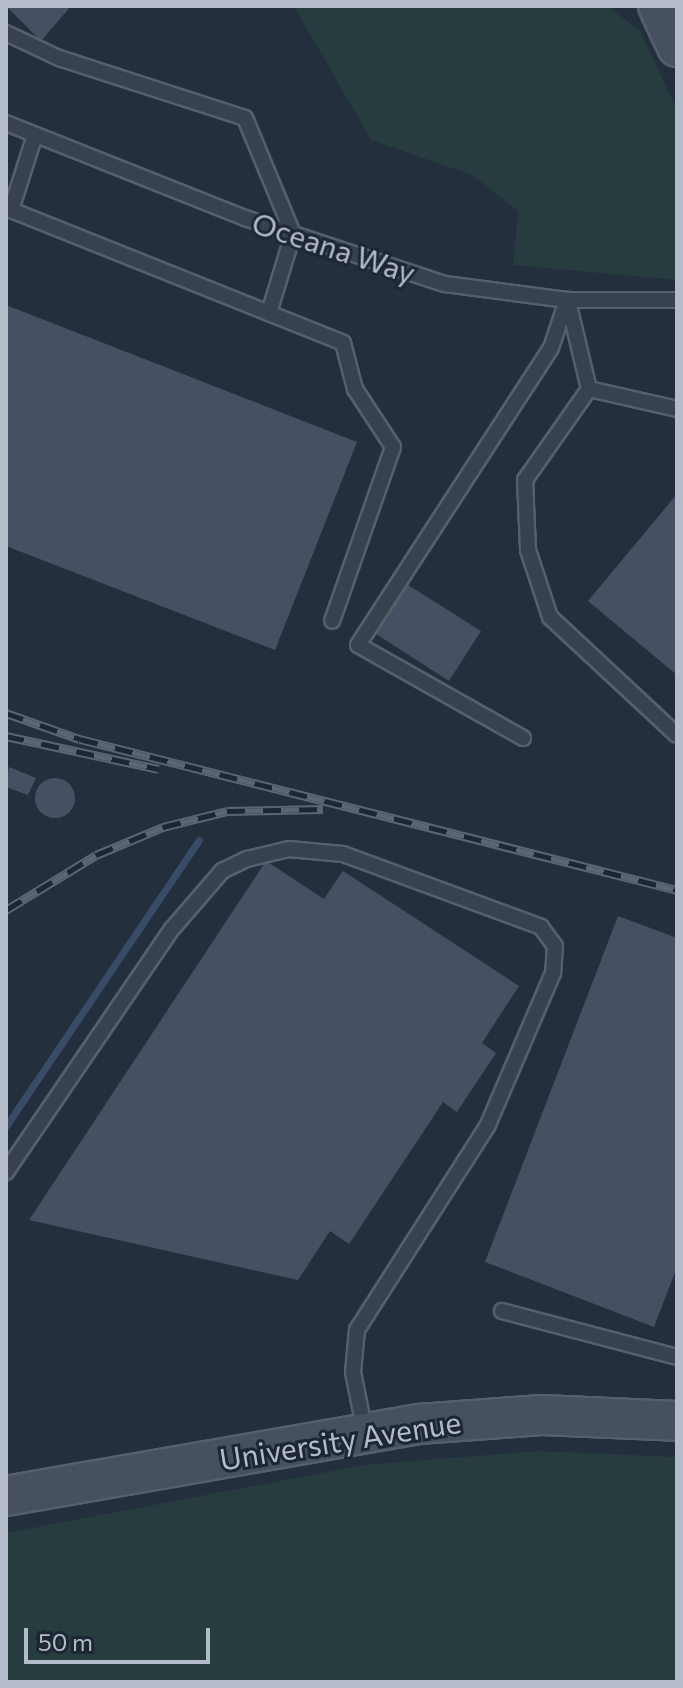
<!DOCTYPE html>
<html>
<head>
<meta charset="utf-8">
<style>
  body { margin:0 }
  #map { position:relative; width:683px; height:1688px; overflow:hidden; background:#242f3e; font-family:Commissioner,sans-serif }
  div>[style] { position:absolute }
  .green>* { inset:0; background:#263c3f }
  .stream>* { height:7px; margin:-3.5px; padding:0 3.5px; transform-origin:3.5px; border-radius:3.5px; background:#394c67 }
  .building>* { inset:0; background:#455162 }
  .round { border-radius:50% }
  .roads { filter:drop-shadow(2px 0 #565f6c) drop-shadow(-2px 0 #565f6c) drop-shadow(0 2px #565f6c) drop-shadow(0 -2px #565f6c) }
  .lane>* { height:14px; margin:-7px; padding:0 7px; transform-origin:7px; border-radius:7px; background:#38414e }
  .secondary>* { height:38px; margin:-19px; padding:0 19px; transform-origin:19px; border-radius:19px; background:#465061 }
  .rail>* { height:9px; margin-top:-4.5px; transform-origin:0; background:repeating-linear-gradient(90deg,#1d2633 0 18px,#5a6575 0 36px); box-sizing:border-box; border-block:2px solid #5a6575 }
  span { translate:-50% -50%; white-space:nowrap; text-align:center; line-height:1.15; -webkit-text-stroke:6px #1d2633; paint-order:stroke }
  .street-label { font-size:30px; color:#b4bcc9 }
  .frame { position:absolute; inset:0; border:8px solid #b4bcc9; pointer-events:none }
  .scale { position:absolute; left:24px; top:1628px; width:186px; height:36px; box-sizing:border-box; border:4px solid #b4bcc9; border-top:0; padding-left:10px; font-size:24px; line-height:28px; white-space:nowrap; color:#b4bcc9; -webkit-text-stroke:6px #1d2633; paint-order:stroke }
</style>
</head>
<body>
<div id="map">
  <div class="green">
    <i style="clip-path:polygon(294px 6px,608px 6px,640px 31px,677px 110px,677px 280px,513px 265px,518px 211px,472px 175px,371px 140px)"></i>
    <i style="clip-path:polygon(538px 1451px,677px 1457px,677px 1682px,6px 1682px,6px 1533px,364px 1465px)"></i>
  </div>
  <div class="stream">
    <i style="left:6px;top:1126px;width:345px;rotate:-56deg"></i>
  </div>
  <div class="building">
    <i style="clip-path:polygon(6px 6px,71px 6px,41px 41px)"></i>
    <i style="clip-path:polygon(6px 305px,357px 442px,275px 650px,6px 546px)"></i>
    <i style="clip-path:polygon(677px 494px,677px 675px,588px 601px)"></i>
    <i style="clip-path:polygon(405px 583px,481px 631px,449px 681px,373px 632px)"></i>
    <i style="clip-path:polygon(9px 767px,36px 778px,28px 795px,6px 787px)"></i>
    <i class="round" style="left:35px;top:778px;width:40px;height:40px"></i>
    <i style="clip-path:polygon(266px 861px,324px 899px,343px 871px,519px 986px,482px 1043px,496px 1053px,457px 1112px,443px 1102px,349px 1244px,330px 1231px,298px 1280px,29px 1220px)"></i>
    <i style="clip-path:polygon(618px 916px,677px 938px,677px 1267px,654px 1327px,485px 1262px)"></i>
  </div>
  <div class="roads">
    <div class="lane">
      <i style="left:6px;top:33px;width:59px;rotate:25.3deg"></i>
      <i style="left:59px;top:58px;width:195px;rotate:17.9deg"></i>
      <i style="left:245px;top:118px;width:126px;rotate:67.5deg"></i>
      <i style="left:293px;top:234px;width:83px;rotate:106.9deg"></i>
      <i style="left:6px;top:123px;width:257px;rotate:21.7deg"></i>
      <i style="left:245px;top:218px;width:211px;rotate:18.3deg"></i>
      <i style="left:445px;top:284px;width:123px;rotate:7.5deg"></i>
      <i style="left:567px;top:300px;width:110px"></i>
      <i style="left:6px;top:208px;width:363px;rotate:21.8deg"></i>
      <i style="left:343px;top:343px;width:48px;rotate:75.4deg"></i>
      <i style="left:355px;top:389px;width:69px;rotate:56.8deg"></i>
      <i style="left:393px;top:447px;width:184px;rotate:109.3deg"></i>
      <i style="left:11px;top:210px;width:79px;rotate:-72.3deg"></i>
      <i style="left:568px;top:301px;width:90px;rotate:76.6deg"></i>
      <i style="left:589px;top:389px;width:90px;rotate:12.8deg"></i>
      <i style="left:589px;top:389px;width:111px;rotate:125.1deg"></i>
      <i style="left:525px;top:480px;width:70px;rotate:87.5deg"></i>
      <i style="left:528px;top:550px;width:71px;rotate:71.8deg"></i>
      <i style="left:550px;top:617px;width:173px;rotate:42.9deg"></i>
      <i style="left:523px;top:738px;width:189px;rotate:-150.6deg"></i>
      <i style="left:358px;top:645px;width:354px;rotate:-57deg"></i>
      <i style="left:551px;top:348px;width:51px;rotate:-71.6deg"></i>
      <i style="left:6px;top:1172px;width:294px;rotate:-55.7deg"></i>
      <i style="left:172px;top:929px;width:77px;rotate:-49.2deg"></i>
      <i style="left:222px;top:871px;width:28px;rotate:-26deg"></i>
      <i style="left:247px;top:859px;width:43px;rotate:-13.4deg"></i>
      <i style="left:289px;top:849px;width:54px;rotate:5.3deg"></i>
      <i style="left:343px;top:854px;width:211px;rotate:20.2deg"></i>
      <i style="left:541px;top:927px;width:24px;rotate:54deg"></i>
      <i style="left:555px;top:946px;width:27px;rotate:94deg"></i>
      <i style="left:553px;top:973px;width:165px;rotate:113.2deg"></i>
      <i style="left:488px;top:1125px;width:243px;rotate:122.6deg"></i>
      <i style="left:357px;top:1330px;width:42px;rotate:95.4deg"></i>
      <i style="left:353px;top:1372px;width:61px;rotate:78.7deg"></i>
      <i style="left:502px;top:1311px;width:181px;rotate:14.7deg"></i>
    </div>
    <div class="secondary">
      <i style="left:658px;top:6px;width:45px;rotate:65.1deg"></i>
      <i style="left:6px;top:1496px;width:419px;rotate:-9.9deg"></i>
      <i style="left:419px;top:1424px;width:123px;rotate:-4.2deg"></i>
      <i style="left:542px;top:1415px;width:135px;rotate:2.5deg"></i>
    </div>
  </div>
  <div class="rail">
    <i style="left:6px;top:713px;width:78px;rotate:19.4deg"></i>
    <i style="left:80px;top:739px;width:616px;rotate:14.19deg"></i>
    <i style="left:6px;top:736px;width:156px;rotate:12.2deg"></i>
    <i style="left:6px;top:910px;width:105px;rotate:-31.4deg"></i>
    <i style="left:96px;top:855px;width:73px;rotate:-22.7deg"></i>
    <i style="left:163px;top:827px;width:66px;rotate:-14deg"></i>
    <i style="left:227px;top:811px;width:96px;rotate:-1.2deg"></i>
  </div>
  <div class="street-label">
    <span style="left:334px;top:247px;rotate:18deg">Oceana Way</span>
    <span style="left:340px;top:1440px;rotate:-9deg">University Avenue</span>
  </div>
  <div class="frame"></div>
  <div class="scale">50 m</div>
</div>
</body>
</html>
